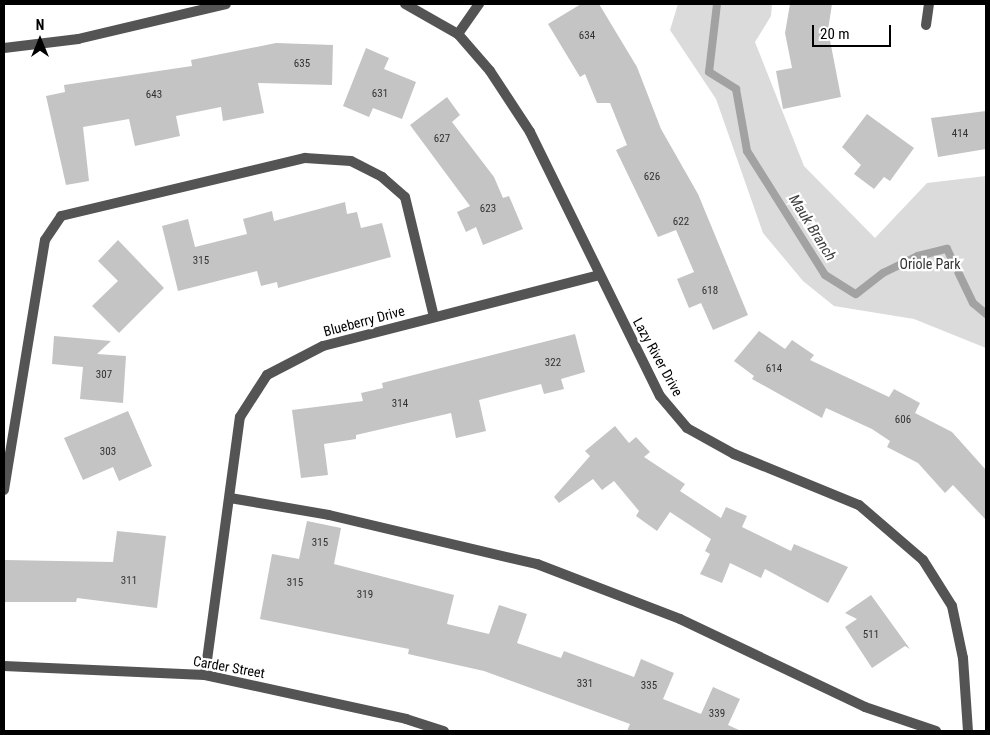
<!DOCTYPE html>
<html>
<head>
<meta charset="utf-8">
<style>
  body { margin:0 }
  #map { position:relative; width:990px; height:735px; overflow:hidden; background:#fff; font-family:"Roboto Condensed",sans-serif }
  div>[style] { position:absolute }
  .green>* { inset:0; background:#dbdbdb }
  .stream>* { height:8px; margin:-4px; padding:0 4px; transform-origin:4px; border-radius:4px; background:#a2a2a2 }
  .building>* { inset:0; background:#c4c4c4 }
  .lane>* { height:10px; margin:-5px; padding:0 5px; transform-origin:5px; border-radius:5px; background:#545454 }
  .street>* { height:10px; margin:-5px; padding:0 5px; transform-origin:5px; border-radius:5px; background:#545454 }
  span { translate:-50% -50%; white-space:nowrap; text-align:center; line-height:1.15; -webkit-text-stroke:4.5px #fff; paint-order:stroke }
  .number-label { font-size:11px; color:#313131 }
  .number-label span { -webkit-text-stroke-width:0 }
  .park-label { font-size:14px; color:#323232 }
  .street-label { font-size:14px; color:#000 }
  .water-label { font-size:15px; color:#434343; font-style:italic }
  .frame { position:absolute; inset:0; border:5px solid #000; pointer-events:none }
  .north { position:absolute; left:15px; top:15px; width:50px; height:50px; -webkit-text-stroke:4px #fff; paint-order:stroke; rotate:0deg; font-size:14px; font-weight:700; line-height:20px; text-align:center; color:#000 }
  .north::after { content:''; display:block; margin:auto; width:18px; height:22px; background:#000; clip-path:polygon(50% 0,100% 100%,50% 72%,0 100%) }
  .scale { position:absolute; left:812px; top:25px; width:79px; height:22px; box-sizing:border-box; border:2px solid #000; border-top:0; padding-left:6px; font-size:15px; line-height:18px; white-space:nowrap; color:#000; -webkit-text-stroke:4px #fff; paint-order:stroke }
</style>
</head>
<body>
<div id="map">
  <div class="green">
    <i style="clip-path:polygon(678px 4px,772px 4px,771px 16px,755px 42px,804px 166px,875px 238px,927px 183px,986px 176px,986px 348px,914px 319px,834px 306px,803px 281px,763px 233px,716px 99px,670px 30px)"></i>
  </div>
  <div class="stream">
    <i style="left:717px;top:4px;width:68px;rotate:96.7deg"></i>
    <i style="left:709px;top:72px;width:32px;rotate:32deg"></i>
    <i style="left:736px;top:89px;width:63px;rotate:79.9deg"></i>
    <i style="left:747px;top:151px;width:146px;rotate:57.8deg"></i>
    <i style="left:825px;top:275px;width:36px;rotate:32deg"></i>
    <i style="left:856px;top:294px;width:34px;rotate:-38deg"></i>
    <i style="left:883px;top:273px;width:39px;rotate:-26deg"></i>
    <i style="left:918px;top:256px;width:30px;rotate:-14deg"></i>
    <i style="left:947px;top:249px;width:60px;rotate:64.3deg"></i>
    <i style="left:973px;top:303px;width:17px;rotate:40deg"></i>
  </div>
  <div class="building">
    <i style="clip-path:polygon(581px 4px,599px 4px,637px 67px,661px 129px,698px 194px,748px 315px,713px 330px,701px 303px,689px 308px,677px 279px,694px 272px,676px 230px,658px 237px,616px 150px,627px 145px,610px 103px,597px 103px,585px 74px,580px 77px,548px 24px)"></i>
    <i style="clip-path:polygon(790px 4px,832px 4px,828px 30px,841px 97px,783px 109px,776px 71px,792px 68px,785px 33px)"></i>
    <i style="clip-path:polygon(276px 43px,333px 45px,332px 85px,258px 83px,264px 113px,223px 121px,221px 107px,176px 116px,180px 136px,135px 146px,129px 119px,83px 127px,89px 181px,66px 185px,46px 96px,65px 92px,64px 85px,192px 66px,191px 60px)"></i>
    <i style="clip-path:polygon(366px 48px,389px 58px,384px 69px,416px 82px,402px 119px,373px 108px,369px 117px,343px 106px)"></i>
    <i style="clip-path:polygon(447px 97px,460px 115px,452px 122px,494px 177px,503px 198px,509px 196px,523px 229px,483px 245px,476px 227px,466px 232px,457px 212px,470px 206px,410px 125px)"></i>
    <i style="clip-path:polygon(986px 111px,986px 149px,938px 157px,931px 118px)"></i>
    <i style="clip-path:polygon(867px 114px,914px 148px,890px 181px,884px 177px,874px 189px,854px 174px,861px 165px,842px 147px)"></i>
    <i style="clip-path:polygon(345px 202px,347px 214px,357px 212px,361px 228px,382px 223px,391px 257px,278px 288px,277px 282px,261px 286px,257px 271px,178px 291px,162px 226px,188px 219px,195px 247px,247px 234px,243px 219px,272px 211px,274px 221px)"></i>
    <i style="clip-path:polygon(118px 240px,164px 288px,119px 333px,92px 306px,118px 281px,98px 261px)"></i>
    <i style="clip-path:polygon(759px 331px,785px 349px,792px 340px,814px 355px,810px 360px,889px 397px,894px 389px,920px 403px,915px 413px,952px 432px,986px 470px,986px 520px,953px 485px,945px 493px,918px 463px,887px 447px,890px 441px,872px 429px,826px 408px,822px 418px,752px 379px,754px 376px,734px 361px)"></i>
    <i style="clip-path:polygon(575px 334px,585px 372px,561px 379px,564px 389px,544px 394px,541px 384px,479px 400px,486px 431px,456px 438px,451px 413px,356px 435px,356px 439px,324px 444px,328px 475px,301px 478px,292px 410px,363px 401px,361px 393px,383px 388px,382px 383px)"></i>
    <i style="clip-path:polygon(54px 336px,111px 341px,97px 354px,126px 356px,123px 403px,80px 399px,83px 367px,52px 364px)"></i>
    <i style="clip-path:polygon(128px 411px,152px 466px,119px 481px,113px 467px,83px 480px,64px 438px)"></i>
    <i style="clip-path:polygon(615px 426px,629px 443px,636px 437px,650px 452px,644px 457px,685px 484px,680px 491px,721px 518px,726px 507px,747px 516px,742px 527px,791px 551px,794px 544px,848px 567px,828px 603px,765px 569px,761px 578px,730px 563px,722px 583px,700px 574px,710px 554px,705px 551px,711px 539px,670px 512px,657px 531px,636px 516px,639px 511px,614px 481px,602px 490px,593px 479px,559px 503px,554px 497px,590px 456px,585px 451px)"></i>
    <i style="clip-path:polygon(307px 521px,341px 528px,334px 564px,454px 595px,447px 624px,489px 634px,499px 605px,527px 614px,517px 643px,561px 658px,564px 651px,634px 677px,641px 659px,674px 673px,663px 699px,701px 714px,713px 687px,740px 699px,728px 725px,741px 731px,627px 731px,630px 724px,484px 671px,408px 654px,409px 649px,260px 619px,272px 554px,299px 559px)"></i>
    <i style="clip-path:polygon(117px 531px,166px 536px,157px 608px,77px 598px,76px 602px,5px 602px,5px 560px,113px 562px)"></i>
    <i style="clip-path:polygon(871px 595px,910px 649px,905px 646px,872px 668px,845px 627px,857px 619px,845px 613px)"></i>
  </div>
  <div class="lane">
    <i style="left:4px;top:490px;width:253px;rotate:-80.7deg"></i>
    <i style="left:45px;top:240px;width:29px;rotate:-56deg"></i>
    <i style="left:61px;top:216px;width:251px;rotate:-13.4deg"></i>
    <i style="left:305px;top:158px;width:46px;rotate:3.7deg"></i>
    <i style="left:351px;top:161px;width:35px;rotate:27deg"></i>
    <i style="left:382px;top:177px;width:30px;rotate:41deg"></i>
    <i style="left:405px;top:197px;width:123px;rotate:76.4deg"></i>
  </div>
  <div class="street">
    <i style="left:405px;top:4px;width:61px;rotate:29.5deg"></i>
    <i style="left:458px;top:34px;width:49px;rotate:49.1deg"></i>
    <i style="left:490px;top:71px;width:73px;rotate:56.7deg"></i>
    <i style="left:530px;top:132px;width:294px;rotate:63.8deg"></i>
    <i style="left:660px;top:396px;width:42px;rotate:49.8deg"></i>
    <i style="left:687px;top:428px;width:54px;rotate:29deg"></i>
    <i style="left:734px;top:454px;width:135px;rotate:22.2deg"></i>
    <i style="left:859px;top:505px;width:84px;rotate:40.7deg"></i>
    <i style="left:923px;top:560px;width:54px;rotate:57.8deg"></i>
    <i style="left:952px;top:606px;width:53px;rotate:78.1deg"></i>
    <i style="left:963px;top:658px;width:73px;rotate:86.1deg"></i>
    <i style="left:926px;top:25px;width:21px;rotate:-82deg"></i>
    <i style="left:458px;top:34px;width:37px;rotate:-55deg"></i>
    <i style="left:4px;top:48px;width:75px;rotate:-6.9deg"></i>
    <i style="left:78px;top:39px;width:152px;rotate:-13.3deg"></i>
    <i style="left:230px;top:498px;width:100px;rotate:9.7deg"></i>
    <i style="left:329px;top:515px;width:214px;rotate:13.3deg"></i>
    <i style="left:537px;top:564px;width:153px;rotate:21deg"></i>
    <i style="left:680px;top:619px;width:205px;rotate:25.4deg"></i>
    <i style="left:865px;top:707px;width:75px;rotate:18.7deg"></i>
    <i style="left:4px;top:666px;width:201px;rotate:2.6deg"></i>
    <i style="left:205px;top:675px;width:206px;rotate:12.3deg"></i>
    <i style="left:406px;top:719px;width:40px;rotate:18deg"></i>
    <i style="left:205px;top:675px;width:260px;rotate:-82.3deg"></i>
    <i style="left:240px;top:417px;width:50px;rotate:-57.3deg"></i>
    <i style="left:267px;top:375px;width:63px;rotate:-27.4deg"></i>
    <i style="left:323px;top:346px;width:285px;rotate:-14.4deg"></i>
  </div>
  <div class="number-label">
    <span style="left:587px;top:36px">634</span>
    <span style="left:302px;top:64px">635</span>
    <span style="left:380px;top:94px">631</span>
    <span style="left:154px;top:95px">643</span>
    <span style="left:960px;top:134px">414</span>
    <span style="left:442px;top:139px">627</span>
    <span style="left:652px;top:177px">626</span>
    <span style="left:488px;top:209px">623</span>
    <span style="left:681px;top:222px">622</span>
    <span style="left:201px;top:261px">315</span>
    <span style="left:710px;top:291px">618</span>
    <span style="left:553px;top:363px">322</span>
    <span style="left:774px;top:369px">614</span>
    <span style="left:104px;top:375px">307</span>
    <span style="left:400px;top:404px">314</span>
    <span style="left:903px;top:420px">606</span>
    <span style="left:108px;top:452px">303</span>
    <span style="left:320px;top:543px">315</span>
    <span style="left:129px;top:581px">311</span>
    <span style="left:295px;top:583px">315</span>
    <span style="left:365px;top:595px">319</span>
    <span style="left:871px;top:635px">511</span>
    <span style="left:585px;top:684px">331</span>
    <span style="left:649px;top:686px">335</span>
    <span style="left:717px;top:714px">339</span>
  </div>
  <div class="park-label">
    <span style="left:930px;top:264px">Oriole Park</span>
  </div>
  <div class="street-label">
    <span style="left:364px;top:321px;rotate:-15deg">Blueberry Drive</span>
    <span style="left:658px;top:357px;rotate:61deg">Lazy River Drive</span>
    <span style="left:229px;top:667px;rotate:10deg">Carder Street</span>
  </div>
  <div class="water-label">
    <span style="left:812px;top:228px;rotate:58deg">Mauk Branch</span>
  </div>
  <div class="frame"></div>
  <div class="north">N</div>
  <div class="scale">20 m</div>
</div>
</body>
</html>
